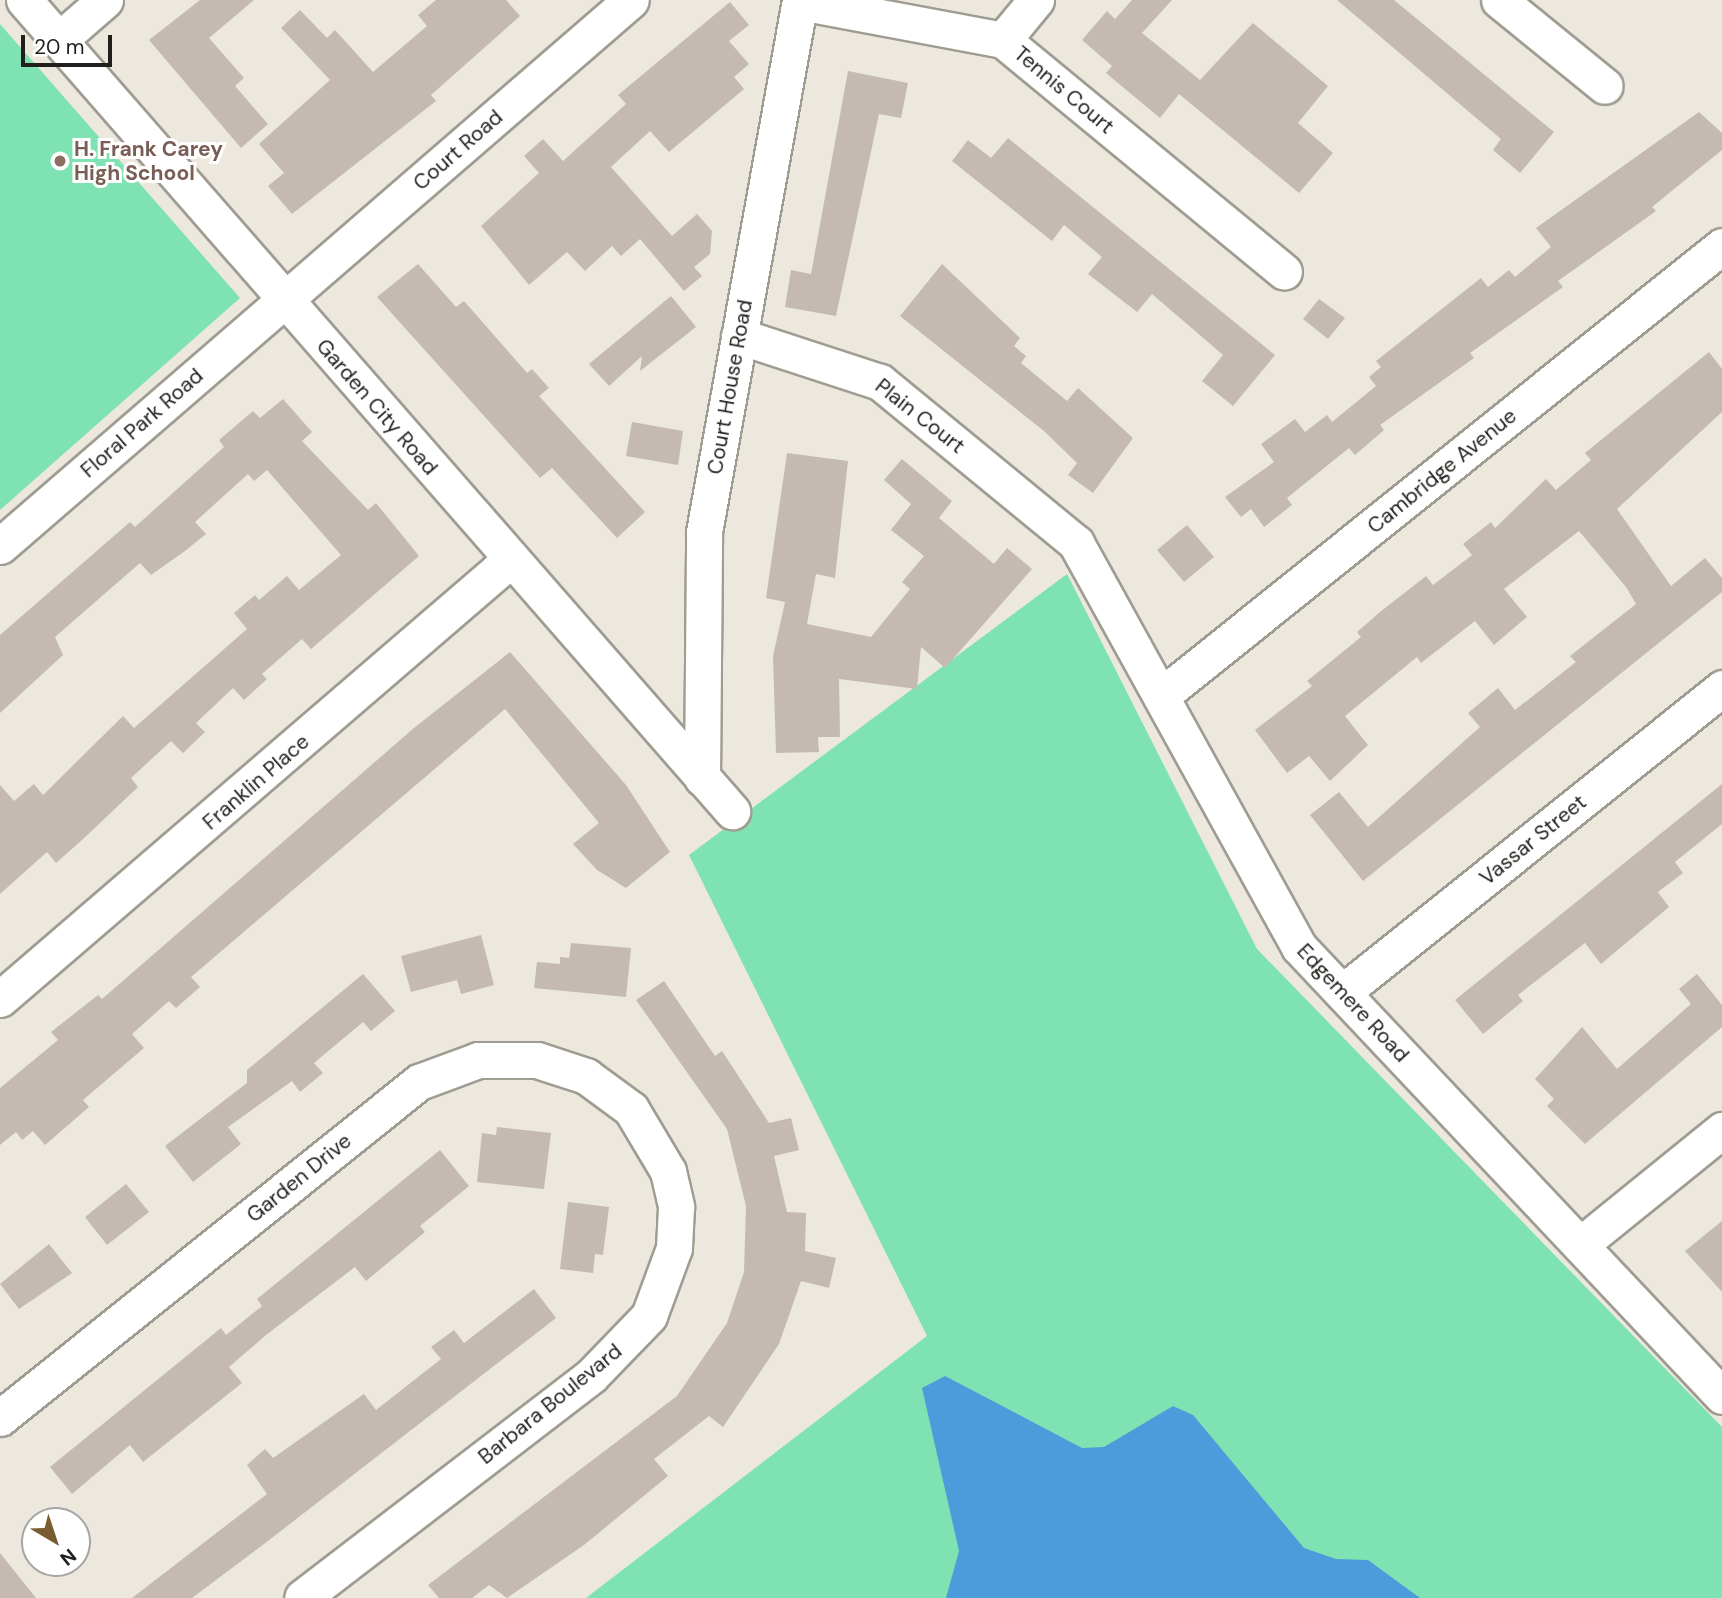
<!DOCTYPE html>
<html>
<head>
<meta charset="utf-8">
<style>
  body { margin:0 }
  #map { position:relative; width:1722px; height:1598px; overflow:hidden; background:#ece8dd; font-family:"DM Sans",sans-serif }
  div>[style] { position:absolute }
  .green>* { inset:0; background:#7ee2b2 }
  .water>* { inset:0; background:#4c9bdb }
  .building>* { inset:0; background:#c5bab3 }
  .roads { filter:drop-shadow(2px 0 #9f9c92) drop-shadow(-2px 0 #9f9c92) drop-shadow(0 2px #9f9c92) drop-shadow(0 -2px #9f9c92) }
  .street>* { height:35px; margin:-17.5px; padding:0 17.5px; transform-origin:17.5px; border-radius:17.5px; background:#fff }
  .dots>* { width:19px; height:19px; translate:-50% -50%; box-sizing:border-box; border:4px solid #fff; border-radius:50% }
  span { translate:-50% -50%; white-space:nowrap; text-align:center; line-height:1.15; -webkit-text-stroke:6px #fff; paint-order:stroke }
  .street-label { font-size:21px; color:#201f1b }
  .education-label { font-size:21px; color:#785e54; font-weight:700 }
  .left { translate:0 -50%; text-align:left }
  .north { position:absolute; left:21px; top:1507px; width:70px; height:70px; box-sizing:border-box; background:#fff; border:2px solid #a6a5a4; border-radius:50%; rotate:141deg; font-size:19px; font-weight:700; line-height:28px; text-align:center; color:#201f1b }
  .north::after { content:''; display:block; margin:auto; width:24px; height:32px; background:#7b5c31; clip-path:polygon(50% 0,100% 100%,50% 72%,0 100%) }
  .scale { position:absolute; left:21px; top:35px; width:91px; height:32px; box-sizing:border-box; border:4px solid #201f1b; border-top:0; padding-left:9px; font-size:21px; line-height:24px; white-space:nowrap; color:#201f1b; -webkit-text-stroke:5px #fff; paint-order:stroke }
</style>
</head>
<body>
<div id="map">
  <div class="green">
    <i style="clip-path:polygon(0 24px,240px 298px,0 510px)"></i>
    <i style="clip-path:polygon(1067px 574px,1257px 949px,1722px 1427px,1722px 1598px,586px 1598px,927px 1336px,689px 855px)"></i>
  </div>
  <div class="water">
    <i style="clip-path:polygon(945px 1376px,1082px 1448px,1104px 1447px,1173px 1406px,1193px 1415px,1304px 1548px,1336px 1559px,1368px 1560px,1420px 1598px,946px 1598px,959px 1551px,922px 1388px)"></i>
  </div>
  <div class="building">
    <i style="clip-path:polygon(200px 0,254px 0,209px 38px,244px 78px,235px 86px,268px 124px,241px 148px,149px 40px)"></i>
    <i style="clip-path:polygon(436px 0,506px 0,520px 16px,431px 95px,436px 101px,292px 214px,268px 186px,284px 173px,259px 144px,330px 80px,281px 28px,300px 10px,327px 38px,335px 30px,373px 72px,427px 26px,418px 15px)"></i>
    <i style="clip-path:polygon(1132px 0,1172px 0,1142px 33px,1200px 80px,1253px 23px,1328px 86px,1298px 123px,1333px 153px,1299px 193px,1179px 94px,1160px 118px,1106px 73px,1112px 66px,1082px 40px,1107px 11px,1115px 19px)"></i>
    <i style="clip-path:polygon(1337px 0,1394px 0,1554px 132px,1520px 173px,1493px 150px,1501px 139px)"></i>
    <i style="clip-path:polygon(730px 2px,749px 25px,729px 41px,749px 64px,734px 77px,744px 89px,669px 152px,650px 131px,611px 167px,672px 236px,697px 214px,712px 231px,710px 254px,694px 267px,702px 276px,684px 291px,640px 239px,621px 256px,612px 246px,585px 271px,567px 252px,529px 285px,481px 226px,539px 173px,524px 156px,543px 139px,563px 161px,626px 104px,618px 95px)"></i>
    <i style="clip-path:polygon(848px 71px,908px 83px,901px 118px,879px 114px,836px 316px,785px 307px,791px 270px,811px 274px)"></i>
    <i style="clip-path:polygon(1699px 112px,1722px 133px,1722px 150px,1652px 207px,1656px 211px,1558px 281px,1563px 287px,1470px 353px,1474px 358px,1380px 425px,1384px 430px,1355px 455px,1349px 448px,1287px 498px,1292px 505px,1264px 527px,1251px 509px,1241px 517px,1225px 497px,1274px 462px,1261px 444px,1295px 419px,1305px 432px,1327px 415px,1332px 422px,1376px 386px,1369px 377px,1381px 367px,1376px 361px,1481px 278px,1488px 287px,1509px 270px,1515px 277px,1551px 247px,1536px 228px)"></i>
    <i style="clip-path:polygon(1008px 138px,1275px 355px,1233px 406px,1202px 381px,1223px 355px,1152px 294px,1137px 312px,1088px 274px,1102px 257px,1064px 225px,1052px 241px,952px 161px,968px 140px,991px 158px)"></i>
    <i style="clip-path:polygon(418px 264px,456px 307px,464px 301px,527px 373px,532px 369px,549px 388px,539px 396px,645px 512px,617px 538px,552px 468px,540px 478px,377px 297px)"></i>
    <i style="clip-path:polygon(942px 264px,1020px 338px,1014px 346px,1026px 356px,1021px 363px,1067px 401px,1078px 388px,1133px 438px,1093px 493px,1068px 475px,1077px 463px,1044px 431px,900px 316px)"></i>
    <i style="clip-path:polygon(671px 296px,696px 327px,640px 371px,642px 356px,609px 386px,589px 364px)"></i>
    <i style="clip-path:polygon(1319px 299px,1345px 318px,1328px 339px,1303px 319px)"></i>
    <i style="clip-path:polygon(1709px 352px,1722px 369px,1722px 412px,1617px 509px,1671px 586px,1705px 558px,1722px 578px,1722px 592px,1363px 881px,1310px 815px,1339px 792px,1368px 827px,1480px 727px,1468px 713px,1498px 688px,1515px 710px,1576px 662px,1570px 656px,1636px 604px,1626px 587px,1579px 531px,1504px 589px,1527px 617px,1494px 645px,1475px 621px,1421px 663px,1417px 657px,1345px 716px,1368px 745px,1330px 781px,1309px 756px,1287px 773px,1255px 730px,1312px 686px,1307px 681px,1361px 637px,1357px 632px,1380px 612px,1426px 576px,1433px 585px,1472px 555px,1463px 544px,1491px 522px,1495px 528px,1546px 479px,1556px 490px,1591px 460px,1585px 453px)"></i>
    <i style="clip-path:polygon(283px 399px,312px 432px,302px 441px,368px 510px,376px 503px,419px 556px,311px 649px,302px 639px,262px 674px,267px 679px,244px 700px,233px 688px,196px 723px,205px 732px,183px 753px,171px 741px,131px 778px,138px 787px,82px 840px,56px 863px,47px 852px,0 894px,0 785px,14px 801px,34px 784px,43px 795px,123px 716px,134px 728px,247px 629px,234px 613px,255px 595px,259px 600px,287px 576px,299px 590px,341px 555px,267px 470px,254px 481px,248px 474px,195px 522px,206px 534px,185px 551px,151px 575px,140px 563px,55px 637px,63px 655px,0 713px,0 635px,130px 522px,135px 527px,224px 447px,219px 440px,253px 411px,260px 418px)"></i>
    <i style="clip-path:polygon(632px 422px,683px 431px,678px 465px,626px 456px)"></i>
    <i style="clip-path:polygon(787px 453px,848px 461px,835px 578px,816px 574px,807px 624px,871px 637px,910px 589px,902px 582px,924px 556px,891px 530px,911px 504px,884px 480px,902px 459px,952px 501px,939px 518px,994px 564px,1007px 548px,1032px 569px,945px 668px,921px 647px,917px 689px,839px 679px,840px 737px,818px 737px,819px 752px,776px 753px,773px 656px,785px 602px,766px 598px)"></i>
    <i style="clip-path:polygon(1187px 525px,1214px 557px,1184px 582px,1157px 550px)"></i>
    <i style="clip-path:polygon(510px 652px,626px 785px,670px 852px,626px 888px,597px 870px,573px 844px,599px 823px,505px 709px,191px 977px,200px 987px,176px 1008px,169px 1001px,132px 1034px,144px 1048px,83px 1100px,89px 1107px,45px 1145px,33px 1131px,22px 1140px,16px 1132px,0 1145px,0 1088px,58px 1040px,51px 1032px,98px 995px,102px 999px,414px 728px)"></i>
    <i style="clip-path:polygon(1722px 784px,1722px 824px,1675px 862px,1683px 873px,1658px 892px,1669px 907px,1601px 964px,1585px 943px,1518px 995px,1523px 1001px,1483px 1034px,1455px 1000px)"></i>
    <i style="clip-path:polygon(481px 935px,494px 985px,461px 994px,457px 980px,411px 992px,401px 956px)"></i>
    <i style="clip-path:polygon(571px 943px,631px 948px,626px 997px,534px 988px,537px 962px,560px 964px,560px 957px,569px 958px)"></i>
    <i style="clip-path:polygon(363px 974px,395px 1011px,371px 1031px,363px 1022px,314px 1063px,323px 1073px,300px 1092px,292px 1081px,228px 1127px,241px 1144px,193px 1182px,165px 1146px,247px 1083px,247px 1070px)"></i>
    <i style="clip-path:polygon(1697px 974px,1722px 1005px,1722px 1027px,1585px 1144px,1547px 1106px,1554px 1099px,1535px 1079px,1582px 1027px,1617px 1069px,1691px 1004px,1679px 989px)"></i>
    <i style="clip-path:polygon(664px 981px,715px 1056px,722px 1051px,769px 1123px,791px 1118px,799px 1150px,774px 1156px,787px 1212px,806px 1213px,805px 1251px,836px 1258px,829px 1288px,801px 1281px,779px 1344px,723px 1427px,709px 1416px,654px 1459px,668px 1476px,584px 1545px,507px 1598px,489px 1585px,472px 1598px,439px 1598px,428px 1585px,677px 1396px,727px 1323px,744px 1272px,746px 1206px,727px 1129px,636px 1000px)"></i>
    <i style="clip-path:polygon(497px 1127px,551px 1133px,544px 1189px,477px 1182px,482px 1133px,496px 1135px)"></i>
    <i style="clip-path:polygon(440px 1150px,469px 1186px,420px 1226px,425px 1232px,366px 1281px,355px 1267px,266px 1335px,229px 1367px,242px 1383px,143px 1462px,130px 1445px,72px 1494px,50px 1467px,221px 1328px,226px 1335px,262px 1306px,257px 1299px)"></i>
    <i style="clip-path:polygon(126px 1184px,149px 1212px,107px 1245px,85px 1217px)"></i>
    <i style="clip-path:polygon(568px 1202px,609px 1207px,603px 1255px,595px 1254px,593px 1273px,560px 1269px)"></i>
    <i style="clip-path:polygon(1722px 1221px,1722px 1292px,1685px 1251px)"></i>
    <i style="clip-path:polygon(49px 1244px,72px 1273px,19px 1309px,0 1284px)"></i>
    <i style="clip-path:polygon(534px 1289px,556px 1318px,264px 1544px,192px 1598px,132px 1598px,267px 1494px,247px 1465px,265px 1449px,273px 1458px,364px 1394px,376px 1410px,441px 1359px,431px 1347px,454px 1330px,464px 1343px)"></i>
    <i style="clip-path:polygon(0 1553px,36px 1598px,0 1598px)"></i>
  </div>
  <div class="roads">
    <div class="street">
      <i style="left:24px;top:0;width:1077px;rotate:48.88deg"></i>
      <i style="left:1499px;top:0;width:136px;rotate:39.1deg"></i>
      <i style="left:800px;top:2px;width:207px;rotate:10.6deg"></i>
      <i style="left:1003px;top:40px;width:364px;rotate:39.5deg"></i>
      <i style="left:59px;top:40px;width:61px;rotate:-41deg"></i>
      <i style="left:1003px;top:40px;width:52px;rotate:-50.5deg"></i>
      <i style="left:739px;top:336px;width:148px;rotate:18.1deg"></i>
      <i style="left:880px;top:382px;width:254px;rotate:39.4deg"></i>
      <i style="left:1076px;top:543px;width:461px;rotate:61.1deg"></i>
      <i style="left:1299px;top:947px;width:617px;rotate:46.71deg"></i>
      <i style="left:0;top:546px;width:834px;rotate:-40.87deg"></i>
      <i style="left:1161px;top:696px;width:719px;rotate:-38.73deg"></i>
      <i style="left:702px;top:778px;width:246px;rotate:-89.5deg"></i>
      <i style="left:704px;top:532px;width:541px;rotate:-79.77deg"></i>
      <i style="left:1343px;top:992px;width:486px;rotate:-38.7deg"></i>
      <i style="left:0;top:999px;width:673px;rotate:-40.72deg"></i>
      <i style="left:1580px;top:1245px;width:183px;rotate:-39deg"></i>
      <i style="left:0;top:1418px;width:537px;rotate:-38.73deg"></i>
      <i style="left:419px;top:1082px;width:63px;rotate:-20.4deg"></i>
      <i style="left:478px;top:1060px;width:59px"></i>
      <i style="left:537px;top:1060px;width:52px;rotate:18.1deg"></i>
      <i style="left:586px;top:1076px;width:56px;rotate:36.3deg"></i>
      <i style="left:631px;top:1109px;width:72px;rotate:59.2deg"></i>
      <i style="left:668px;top:1171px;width:37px;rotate:77deg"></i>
      <i style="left:676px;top:1207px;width:41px;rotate:92.8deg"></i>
      <i style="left:674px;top:1248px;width:72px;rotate:110.2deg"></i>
      <i style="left:649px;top:1316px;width:83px;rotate:134deg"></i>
      <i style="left:591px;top:1376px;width:364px;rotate:142.5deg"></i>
    </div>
  </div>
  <div class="dots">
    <i style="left:60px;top:161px;background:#8d6e63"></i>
  </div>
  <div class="street-label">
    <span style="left:1064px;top:90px;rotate:40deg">Tennis Court</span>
    <span style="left:458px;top:150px;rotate:-41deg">Court Road</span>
    <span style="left:730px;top:387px;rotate:-80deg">Court House Road</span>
    <span style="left:377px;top:407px;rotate:49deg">Garden City Road</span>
    <span style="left:920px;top:416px;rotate:38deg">Plain Court</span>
    <span style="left:142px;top:423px;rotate:-41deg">Floral Park Road</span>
    <span style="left:1442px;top:471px;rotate:-39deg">Cambridge Avenue</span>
    <span style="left:256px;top:782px;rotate:-41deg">Franklin Place</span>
    <span style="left:1533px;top:840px;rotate:-39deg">Vassar Street</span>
    <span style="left:1353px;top:1003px;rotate:47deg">Edgemere Road</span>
    <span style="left:299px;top:1178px;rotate:-39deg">Garden Drive</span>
    <span style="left:550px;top:1404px;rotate:-39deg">Barbara Boulevard</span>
  </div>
  <div class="education-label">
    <span class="left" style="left:74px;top:161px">H. Frank Carey<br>High School</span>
  </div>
  <div class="north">N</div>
  <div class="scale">20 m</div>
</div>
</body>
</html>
